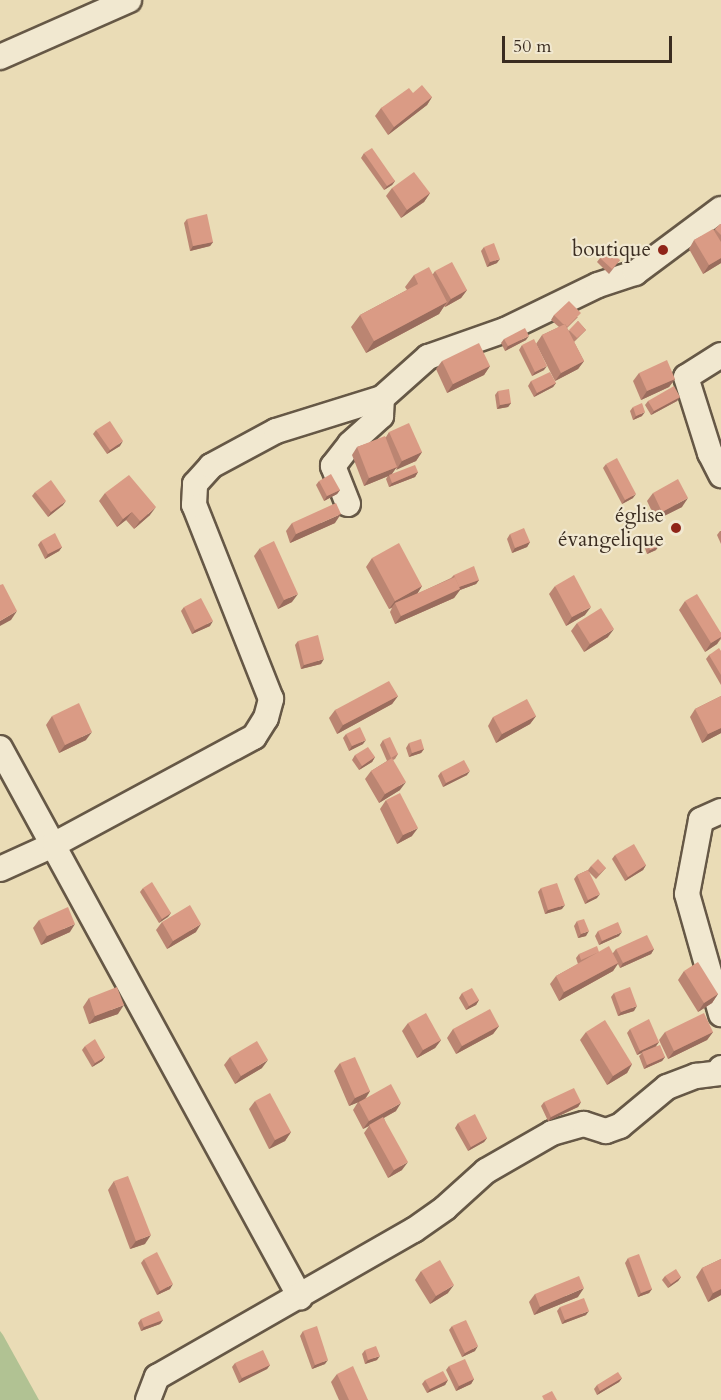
<!DOCTYPE html>
<html>
<head>
<meta charset="utf-8">
<style>
  body { margin:0 }
  #map { position:relative; width:721px; height:1400px; overflow:hidden; background:#eadcb6; font-family:Cardo,serif }
  div>[style] { position:absolute }
  .green>* { inset:0; background:#b1c293 }
  .roads { filter:drop-shadow(2px 0 #665846) drop-shadow(-2px 0 #665846) drop-shadow(0 2px #665846) drop-shadow(0 -2px #665846) }
  .minor>* { height:24px; margin:-12px; padding:0 12px; transform-origin:12px; border-radius:12px; background:#f1e8d0 }
  .wall>* { inset:0; background:#bb8572 }
  .shaded-wall>* { inset:0; background:#996c5d }
  .building>* { inset:0; background:#da9b85 }
  .dots>* { width:16px; height:16px; translate:-50% -50%; box-sizing:border-box; border:3px solid #f1e8d0; border-radius:50% }
  span { translate:-50% -50%; white-space:nowrap; text-align:center; line-height:1.15; -webkit-text-stroke:4.5px #f1e8d0; paint-order:stroke }
  .poi-label { font-size:21px; color:#3a2c20 }
  .right { translate:-100% -50%; text-align:right }
  .scale { position:absolute; left:502px; top:36px; width:170px; height:27px; box-sizing:border-box; border:3px solid #3a2c20; border-top:0; padding-left:8px; font-size:18px; line-height:21px; white-space:nowrap; color:#3a2c20; -webkit-text-stroke:4px #f1e8d0; paint-order:stroke }
</style>
</head>
<body>
<div id="map">
  <div class="green">
    <i style="clip-path:polygon(0 1331px,3px 1335px,39px 1400px,0 1400px)"></i>
  </div>
  <div class="roads">
    <div class="minor">
      <i style="left:0;top:57px;width:141px;rotate:-23.8deg"></i>
      <i style="left:721px;top:355px;width:41px;rotate:147.8deg"></i>
      <i style="left:686px;top:377px;width:80px;rotate:72.5deg"></i>
      <i style="left:710px;top:453px;width:25px;rotate:63deg"></i>
      <i style="left:348px;top:504px;width:41px;rotate:-111.5deg"></i>
      <i style="left:333px;top:466px;width:28px;rotate:-52deg"></i>
      <i style="left:350px;top:444px;width:42px;rotate:-42.1deg"></i>
      <i style="left:381px;top:416px;width:18px;rotate:-87deg"></i>
      <i style="left:0;top:748px;width:626px;rotate:61.35deg"></i>
      <i style="left:721px;top:811px;width:22px;rotate:156deg"></i>
      <i style="left:701px;top:820px;width:75px;rotate:100.7deg"></i>
      <i style="left:687px;top:894px;width:125px;rotate:74.2deg"></i>
      <i style="left:0;top:869px;width:60px;rotate:-24.4deg"></i>
      <i style="left:55px;top:844px;width:226px;rotate:-28.3deg"></i>
      <i style="left:254px;top:737px;width:22px;rotate:-58deg"></i>
      <i style="left:266px;top:718px;width:20px;rotate:-75deg"></i>
      <i style="left:271px;top:699px;width:209px;rotate:-111.6deg"></i>
      <i style="left:194px;top:505px;width:21px;rotate:-87deg"></i>
      <i style="left:195px;top:484px;width:24px;rotate:-48deg"></i>
      <i style="left:211px;top:466px;width:74px;rotate:-28.3deg"></i>
      <i style="left:276px;top:431px;width:111px;rotate:-17.3deg"></i>
      <i style="left:382px;top:398px;width:62px;rotate:-41.7deg"></i>
      <i style="left:428px;top:357px;width:82px;rotate:-19.3deg"></i>
      <i style="left:505px;top:330px;width:103px;rotate:-25.8deg"></i>
      <i style="left:598px;top:285px;width:39px;rotate:-18deg"></i>
      <i style="left:635px;top:273px;width:107px;rotate:-36.7deg"></i>
      <i style="left:148px;top:1400px;width:25px;rotate:-69deg"></i>
      <i style="left:157px;top:1377px;width:296px;rotate:-29.8deg"></i>
      <i style="left:414px;top:1230px;width:38px;rotate:-35deg"></i>
      <i style="left:445px;top:1208px;width:55px;rotate:-42.1deg"></i>
      <i style="left:486px;top:1171px;width:76px;rotate:-29.9deg"></i>
      <i style="left:552px;top:1133px;width:33px;rotate:-16deg"></i>
      <i style="left:584px;top:1124px;width:23px;rotate:18deg"></i>
      <i style="left:606px;top:1131px;width:15px;rotate:-20deg"></i>
      <i style="left:620px;top:1126px;width:61px;rotate:-39.7deg"></i>
      <i style="left:667px;top:1087px;width:31px;rotate:-21deg"></i>
      <i style="left:696px;top:1076px;width:24px;rotate:-7deg"></i>
      <i style="left:720px;top:1073px;width:5px;rotate:-79deg"></i>
    </div>
  </div>
  <div class="wall">
    <i style="clip-path:polygon(413px 93px,432px 97px,427px 105px,388px 135px,375px 116px,381px 108px)"></i>
    <i style="clip-path:polygon(364px 153px,395px 181px,392px 185px,384px 190px,361px 158px)"></i>
    <i style="clip-path:polygon(392px 188px,430px 193px,424px 202px,401px 218px,386px 196px)"></i>
    <i style="clip-path:polygon(187px 219px,213px 242px,210px 246px,190px 251px,184px 223px)"></i>
    <i style="clip-path:polygon(721px 224px,721px 263px,703px 274px,689px 249px,694px 240px,714px 230px)"></i>
    <i style="clip-path:polygon(484px 247px,497px 263px,487px 267px,481px 251px)"></i>
    <i style="clip-path:polygon(600px 258px,620px 260px,609px 274px,597px 262px)"></i>
    <i style="clip-path:polygon(435px 271px,467px 290px,461px 298px,445px 307px,444px 306px,439px 314px,366px 353px,351px 327px,360px 315px,407px 290px,405px 287px,414px 275px,433px 274px)"></i>
    <i style="clip-path:polygon(554px 315px,578px 317px,567px 328px,569px 331px,578px 321px,586px 330px,574px 342px,584px 361px,578px 369px,555px 381px,536px 344px,542px 335px,559px 327px,551px 320px)"></i>
    <i style="clip-path:polygon(504px 339px,526px 340px,505px 351px,501px 343px)"></i>
    <i style="clip-path:polygon(522px 345px,544px 370px,532px 376px,519px 350px)"></i>
    <i style="clip-path:polygon(442px 361px,490px 366px,484px 375px,447px 393px,436px 369px)"></i>
    <i style="clip-path:polygon(639px 373px,675px 379px,669px 387px,641px 400px,633px 381px)"></i>
    <i style="clip-path:polygon(531px 381px,556px 383px,553px 387px,534px 397px,528px 386px)"></i>
    <i style="clip-path:polygon(498px 391px,511px 403px,508px 407px,497px 409px,495px 395px)"></i>
    <i style="clip-path:polygon(680px 397px,677px 401px,651px 415px,645px 405px,648px 401px)"></i>
    <i style="clip-path:polygon(633px 407px,642px 416px,633px 420px,630px 411px)"></i>
    <i style="clip-path:polygon(96px 430px,120px 446px,107px 454px,93px 434px)"></i>
    <i style="clip-path:polygon(389px 432px,422px 452px,416px 461px,395px 469px,392px 474px,418px 472px,415px 477px,389px 487px,386px 479px,388px 476px,364px 486px,352px 455px,357px 447px,386px 437px)"></i>
    <i style="clip-path:polygon(606px 464px,633px 498px,622px 504px,603px 468px)"></i>
    <i style="clip-path:polygon(319px 481px,340px 490px,337px 494px,324px 501px,316px 485px)"></i>
    <i style="clip-path:polygon(35px 492px,63px 505px,48px 517px,32px 496px)"></i>
    <i style="clip-path:polygon(105px 493px,150px 515px,134px 529px,126px 520px,117px 527px,99px 501px)"></i>
    <i style="clip-path:polygon(653px 493px,682px 507px,656px 520px,647px 501px)"></i>
    <i style="clip-path:polygon(292px 523px,335px 523px,290px 543px,286px 531px)"></i>
    <i style="clip-path:polygon(720px 531px,721px 531px,721px 544px,717px 535px)"></i>
    <i style="clip-path:polygon(510px 534px,530px 542px,527px 547px,512px 553px,507px 539px)"></i>
    <i style="clip-path:polygon(646px 538px,656px 550px,647px 554px,643px 543px)"></i>
    <i style="clip-path:polygon(41px 541px,62px 547px,59px 551px,45px 559px,38px 545px)"></i>
    <i style="clip-path:polygon(260px 548px,292px 602px,278px 609px,254px 556px)"></i>
    <i style="clip-path:polygon(372px 558px,422px 586px,417px 594px,451px 578px,454px 575px,479px 580px,476px 584px,460px 590px,454px 598px,395px 624px,390px 612px,392px 608px,389px 609px,366px 567px)"></i>
    <i style="clip-path:polygon(555px 586px,585px 615px,566px 626px,549px 594px)"></i>
    <i style="clip-path:polygon(685px 601px,721px 633px,721px 639px,717px 644px,705px 652px,679px 610px)"></i>
    <i style="clip-path:polygon(184px 607px,210px 626px,192px 634px,181px 611px)"></i>
    <i style="clip-path:polygon(577px 623px,608px 637px,584px 652px,571px 631px)"></i>
    <i style="clip-path:polygon(298px 641px,321px 664px,301px 669px,295px 645px)"></i>
    <i style="clip-path:polygon(721px 651px,721px 685px,706px 659px,709px 655px)"></i>
    <i style="clip-path:polygon(398px 696px,392px 704px,337px 734px,329px 718px,335px 710px)"></i>
    <i style="clip-path:polygon(721px 696px,721px 733px,702px 743px,690px 717px,695px 709px)"></i>
    <i style="clip-path:polygon(52px 716px,86px 740px,59px 753px,46px 725px)"></i>
    <i style="clip-path:polygon(536px 716px,530px 724px,496px 743px,488px 726px,493px 717px)"></i>
    <i style="clip-path:polygon(346px 734px,363px 744px,349px 751px,343px 738px)"></i>
    <i style="clip-path:polygon(383px 740px,398px 754px,395px 759px,393px 760px,400px 790px,379px 803px,365px 779px,371px 771px,387px 761px,380px 745px)"></i>
    <i style="clip-path:polygon(409px 743px,424px 749px,421px 753px,409px 757px,406px 748px)"></i>
    <i style="clip-path:polygon(355px 755px,375px 757px,372px 762px,359px 770px,352px 760px)"></i>
    <i style="clip-path:polygon(441px 772px,467px 775px,443px 787px,438px 776px)"></i>
    <i style="clip-path:polygon(386px 800px,412px 836px,397px 844px,380px 809px)"></i>
    <i style="clip-path:polygon(615px 855px,646px 865px,643px 870px,625px 881px,612px 859px)"></i>
    <i style="clip-path:polygon(591px 866px,606px 868px,596px 879px,589px 872px,597px 898px,585px 904px,574px 879px,577px 875px,588px 870px)"></i>
    <i style="clip-path:polygon(143px 888px,171px 913px,159px 923px,140px 892px)"></i>
    <i style="clip-path:polygon(541px 888px,562px 909px,545px 914px,538px 892px)"></i>
    <i style="clip-path:polygon(39px 920px,70px 932px,41px 945px,33px 928px)"></i>
    <i style="clip-path:polygon(577px 921px,586px 936px,578px 938px,574px 926px)"></i>
    <i style="clip-path:polygon(162px 922px,196px 932px,167px 949px,156px 930px)"></i>
    <i style="clip-path:polygon(598px 931px,619px 936px,599px 945px,595px 936px)"></i>
    <i style="clip-path:polygon(616px 949px,654px 949px,651px 954px,620px 968px,618px 964px,613px 971px,559px 1001px,550px 984px,556px 976px,578px 964px,576px 958px,579px 954px,599px 952px,613px 953px)"></i>
    <i style="clip-path:polygon(684px 971px,718px 994px,712px 1003px,698px 1012px,678px 980px)"></i>
    <i style="clip-path:polygon(462px 993px,479px 1000px,476px 1005px,466px 1010px,459px 998px)"></i>
    <i style="clip-path:polygon(614px 993px,634px 1011px,618px 1016px,611px 997px)"></i>
    <i style="clip-path:polygon(89px 998px,118px 1014px,89px 1024px,83px 1007px)"></i>
    <i style="clip-path:polygon(408px 1023px,441px 1040px,435px 1048px,417px 1058px,402px 1031px)"></i>
    <i style="clip-path:polygon(499px 1026px,493px 1034px,456px 1054px,447px 1038px,453px 1029px)"></i>
    <i style="clip-path:polygon(630px 1029px,659px 1042px,656px 1046px,665px 1057px,662px 1061px,644px 1069px,639px 1056px,642px 1053px,637px 1055px,627px 1033px)"></i>
    <i style="clip-path:polygon(586px 1032px,632px 1064px,627px 1073px,607px 1085px,580px 1040px)"></i>
    <i style="clip-path:polygon(665px 1032px,713px 1032px,707px 1040px,668px 1059px,659px 1040px)"></i>
    <i style="clip-path:polygon(85px 1046px,105px 1057px,102px 1061px,92px 1067px,82px 1050px)"></i>
    <i style="clip-path:polygon(230px 1057px,262px 1068px,235px 1084px,224px 1065px)"></i>
    <i style="clip-path:polygon(340px 1063px,370px 1091px,366px 1098px,396px 1111px,384px 1118px,402px 1170px,388px 1178px,364px 1133px,369px 1126px,363px 1129px,353px 1110px,358px 1102px,349px 1106px,334px 1071px)"></i>
    <i style="clip-path:polygon(255px 1101px,291px 1132px,285px 1141px,269px 1149px,249px 1109px)"></i>
    <i style="clip-path:polygon(544px 1102px,581px 1102px,578px 1107px,548px 1121px,541px 1106px)"></i>
    <i style="clip-path:polygon(458px 1123px,487px 1138px,484px 1142px,468px 1151px,455px 1128px)"></i>
    <i style="clip-path:polygon(114px 1181px,145px 1244px,130px 1249px,108px 1190px)"></i>
    <i style="clip-path:polygon(628px 1258px,652px 1289px,649px 1293px,638px 1297px,625px 1263px)"></i>
    <i style="clip-path:polygon(144px 1259px,170px 1289px,157px 1295px,141px 1263px)"></i>
    <i style="clip-path:polygon(721px 1259px,721px 1295px,708px 1302px,696px 1277px,702px 1268px)"></i>
    <i style="clip-path:polygon(421px 1271px,448px 1293px,430px 1304px,415px 1280px)"></i>
    <i style="clip-path:polygon(665px 1276px,681px 1277px,678px 1281px,668px 1288px,662px 1280px)"></i>
    <i style="clip-path:polygon(535px 1294px,578px 1297px,534px 1315px,529px 1302px)"></i>
    <i style="clip-path:polygon(560px 1307px,586px 1315px,562px 1324px,557px 1311px)"></i>
    <i style="clip-path:polygon(141px 1319px,163px 1320px,160px 1324px,141px 1331px,138px 1323px)"></i>
    <i style="clip-path:polygon(452px 1326px,475px 1351px,462px 1357px,449px 1330px)"></i>
    <i style="clip-path:polygon(303px 1331px,325px 1364px,312px 1369px,300px 1336px)"></i>
    <i style="clip-path:polygon(365px 1350px,377px 1360px,365px 1364px,362px 1354px)"></i>
    <i style="clip-path:polygon(235px 1363px,270px 1365px,267px 1369px,239px 1383px,232px 1367px)"></i>
    <i style="clip-path:polygon(449px 1366px,474px 1379px,471px 1384px,456px 1391px,446px 1370px)"></i>
    <i style="clip-path:polygon(337px 1374px,368px 1400px,339px 1400px,331px 1382px)"></i>
    <i style="clip-path:polygon(622px 1378px,619px 1382px,597px 1395px,594px 1389px,597px 1385px)"></i>
    <i style="clip-path:polygon(425px 1380px,448px 1380px,445px 1385px,427px 1393px,422px 1384px)"></i>
  </div>
  <div class="shaded-wall">
    <i style="clip-path:polygon(432px 97px,427px 105px,388px 135px,394px 127px)"></i>
    <i style="clip-path:polygon(395px 181px,392px 185px,384px 190px,387px 186px)"></i>
    <i style="clip-path:polygon(430px 193px,424px 202px,401px 218px,407px 210px)"></i>
    <i style="clip-path:polygon(213px 242px,210px 246px,190px 251px,193px 246px)"></i>
    <i style="clip-path:polygon(721px 258px,721px 263px,703px 274px,709px 265px)"></i>
    <i style="clip-path:polygon(500px 259px,497px 263px,487px 267px,490px 262px)"></i>
    <i style="clip-path:polygon(467px 290px,461px 298px,445px 307px,451px 299px)"></i>
    <i style="clip-path:polygon(447px 302px,439px 314px,366px 353px,374px 341px)"></i>
    <i style="clip-path:polygon(529px 336px,526px 340px,505px 351px,508px 346px)"></i>
    <i style="clip-path:polygon(584px 361px,578px 369px,555px 381px,561px 373px)"></i>
    <i style="clip-path:polygon(490px 366px,484px 375px,447px 393px,453px 384px)"></i>
    <i style="clip-path:polygon(547px 366px,544px 370px,532px 376px,535px 372px)"></i>
    <i style="clip-path:polygon(675px 379px,669px 387px,641px 400px,647px 391px)"></i>
    <i style="clip-path:polygon(556px 383px,553px 387px,534px 397px,537px 393px)"></i>
    <i style="clip-path:polygon(680px 397px,677px 401px,651px 415px,654px 411px)"></i>
    <i style="clip-path:polygon(511px 403px,508px 407px,497px 409px,500px 405px)"></i>
    <i style="clip-path:polygon(645px 412px,642px 416px,633px 420px,636px 416px)"></i>
    <i style="clip-path:polygon(123px 441px,120px 446px,107px 454px,110px 450px)"></i>
    <i style="clip-path:polygon(422px 452px,416px 461px,396px 470px,402px 461px)"></i>
    <i style="clip-path:polygon(397px 467px,391px 475px,364px 486px,369px 478px)"></i>
    <i style="clip-path:polygon(418px 472px,415px 477px,389px 487px,392px 483px)"></i>
    <i style="clip-path:polygon(340px 490px,337px 494px,324px 501px,327px 496px)"></i>
    <i style="clip-path:polygon(636px 494px,633px 498px,622px 504px,625px 500px)"></i>
    <i style="clip-path:polygon(688px 498px,682px 507px,656px 520px,662px 512px)"></i>
    <i style="clip-path:polygon(66px 501px,63px 505px,48px 517px,51px 512px)"></i>
    <i style="clip-path:polygon(156px 507px,150px 515px,134px 529px,140px 521px)"></i>
    <i style="clip-path:polygon(132px 512px,126px 520px,117px 527px,123px 519px)"></i>
    <i style="clip-path:polygon(341px 514px,335px 523px,290px 543px,296px 534px)"></i>
    <i style="clip-path:polygon(530px 542px,527px 547px,512px 553px,515px 548px)"></i>
    <i style="clip-path:polygon(659px 546px,656px 550px,647px 554px,650px 550px)"></i>
    <i style="clip-path:polygon(62px 547px,59px 551px,45px 559px,48px 554px)"></i>
    <i style="clip-path:polygon(479px 580px,476px 584px,460px 590px,454px 598px,395px 624px,401px 616px,459px 587px)"></i>
    <i style="clip-path:polygon(422px 586px,417px 594px,395px 603px,392px 607px,389px 609px,395px 601px)"></i>
    <i style="clip-path:polygon(298px 594px,292px 602px,278px 609px,284px 600px)"></i>
    <i style="clip-path:polygon(591px 607px,585px 615px,566px 626px,572px 617px)"></i>
    <i style="clip-path:polygon(17px 611px,11px 620px,0 626px,0 621px)"></i>
    <i style="clip-path:polygon(213px 621px,210px 626px,192px 634px,195px 630px)"></i>
    <i style="clip-path:polygon(614px 629px,608px 637px,584px 652px,590px 644px)"></i>
    <i style="clip-path:polygon(721px 637px,717px 644px,705px 652px,711px 643px)"></i>
    <i style="clip-path:polygon(324px 659px,321px 664px,301px 669px,304px 665px)"></i>
    <i style="clip-path:polygon(398px 696px,392px 704px,337px 734px,343px 725px)"></i>
    <i style="clip-path:polygon(536px 716px,530px 724px,496px 743px,502px 734px)"></i>
    <i style="clip-path:polygon(721px 728px,721px 733px,702px 743px,708px 734px)"></i>
    <i style="clip-path:polygon(92px 732px,86px 740px,59px 753px,65px 745px)"></i>
    <i style="clip-path:polygon(366px 740px,363px 744px,349px 751px,352px 746px)"></i>
    <i style="clip-path:polygon(424px 749px,421px 753px,409px 757px,412px 753px)"></i>
    <i style="clip-path:polygon(375px 757px,372px 762px,359px 770px,362px 766px)"></i>
    <i style="clip-path:polygon(470px 771px,467px 775px,443px 787px,446px 783px)"></i>
    <i style="clip-path:polygon(406px 782px,400px 790px,379px 803px,385px 794px)"></i>
    <i style="clip-path:polygon(418px 828px,412px 836px,397px 844px,403px 835px)"></i>
    <i style="clip-path:polygon(646px 865px,643px 870px,625px 881px,628px 877px)"></i>
    <i style="clip-path:polygon(600px 894px,597px 898px,585px 904px,588px 900px)"></i>
    <i style="clip-path:polygon(565px 905px,562px 909px,545px 914px,548px 910px)"></i>
    <i style="clip-path:polygon(171px 913px,168px 917px,159px 923px,162px 919px)"></i>
    <i style="clip-path:polygon(75px 924px,70px 932px,41px 945px,47px 936px)"></i>
    <i style="clip-path:polygon(201px 924px,196px 932px,167px 949px,173px 941px)"></i>
    <i style="clip-path:polygon(589px 931px,586px 936px,578px 938px,581px 934px)"></i>
    <i style="clip-path:polygon(622px 932px,619px 936px,599px 945px,602px 941px)"></i>
    <i style="clip-path:polygon(654px 949px,651px 954px,620px 968px,623px 963px)"></i>
    <i style="clip-path:polygon(618px 963px,613px 971px,559px 1001px,564px 992px)"></i>
    <i style="clip-path:polygon(718px 994px,712px 1003px,698px 1012px,704px 1003px)"></i>
    <i style="clip-path:polygon(479px 1000px,476px 1005px,466px 1010px,469px 1006px)"></i>
    <i style="clip-path:polygon(124px 1005px,118px 1014px,89px 1024px,95px 1016px)"></i>
    <i style="clip-path:polygon(637px 1006px,634px 1011px,618px 1016px,621px 1012px)"></i>
    <i style="clip-path:polygon(499px 1026px,493px 1034px,456px 1054px,462px 1046px)"></i>
    <i style="clip-path:polygon(713px 1032px,707px 1040px,668px 1059px,674px 1051px)"></i>
    <i style="clip-path:polygon(441px 1040px,435px 1048px,417px 1058px,423px 1050px)"></i>
    <i style="clip-path:polygon(659px 1042px,656px 1046px,637px 1055px,640px 1051px)"></i>
    <i style="clip-path:polygon(105px 1057px,102px 1061px,92px 1067px,95px 1063px)"></i>
    <i style="clip-path:polygon(665px 1057px,662px 1061px,644px 1069px,647px 1065px)"></i>
    <i style="clip-path:polygon(268px 1060px,262px 1068px,235px 1084px,241px 1076px)"></i>
    <i style="clip-path:polygon(632px 1064px,627px 1073px,607px 1085px,613px 1076px)"></i>
    <i style="clip-path:polygon(370px 1091px,364px 1100px,349px 1106px,355px 1098px)"></i>
    <i style="clip-path:polygon(581px 1102px,578px 1107px,548px 1121px,551px 1117px)"></i>
    <i style="clip-path:polygon(401px 1103px,396px 1111px,363px 1129px,369px 1121px)"></i>
    <i style="clip-path:polygon(291px 1132px,285px 1141px,269px 1149px,275px 1140px)"></i>
    <i style="clip-path:polygon(487px 1138px,484px 1142px,468px 1151px,471px 1147px)"></i>
    <i style="clip-path:polygon(408px 1162px,402px 1170px,388px 1178px,394px 1170px)"></i>
    <i style="clip-path:polygon(151px 1235px,145px 1244px,130px 1249px,136px 1241px)"></i>
    <i style="clip-path:polygon(681px 1277px,678px 1281px,668px 1288px,671px 1284px)"></i>
    <i style="clip-path:polygon(173px 1284px,170px 1289px,157px 1295px,160px 1291px)"></i>
    <i style="clip-path:polygon(454px 1285px,448px 1293px,430px 1304px,436px 1296px)"></i>
    <i style="clip-path:polygon(584px 1288px,578px 1297px,534px 1315px,540px 1307px)"></i>
    <i style="clip-path:polygon(652px 1289px,649px 1293px,638px 1297px,641px 1293px)"></i>
    <i style="clip-path:polygon(721px 1289px,721px 1295px,708px 1302px,713px 1293px)"></i>
    <i style="clip-path:polygon(589px 1311px,586px 1315px,562px 1324px,565px 1320px)"></i>
    <i style="clip-path:polygon(163px 1320px,160px 1324px,141px 1331px,144px 1327px)"></i>
    <i style="clip-path:polygon(478px 1346px,475px 1351px,462px 1357px,465px 1353px)"></i>
    <i style="clip-path:polygon(380px 1356px,377px 1360px,365px 1364px,368px 1360px)"></i>
    <i style="clip-path:polygon(328px 1360px,325px 1364px,312px 1369px,315px 1365px)"></i>
    <i style="clip-path:polygon(270px 1365px,267px 1369px,239px 1383px,242px 1378px)"></i>
    <i style="clip-path:polygon(622px 1378px,619px 1382px,597px 1395px,600px 1391px)"></i>
    <i style="clip-path:polygon(474px 1379px,471px 1384px,456px 1391px,459px 1386px)"></i>
    <i style="clip-path:polygon(448px 1380px,445px 1385px,427px 1393px,430px 1389px)"></i>
  </div>
  <div class="building">
    <i style="clip-path:polygon(422px 85px,432px 97px,394px 127px,381px 108px,409px 88px,413px 93px)"></i>
    <i style="clip-path:polygon(372px 148px,395px 181px,387px 186px,364px 153px)"></i>
    <i style="clip-path:polygon(414px 172px,430px 193px,407px 210px,392px 188px)"></i>
    <i style="clip-path:polygon(207px 214px,213px 242px,193px 246px,187px 219px)"></i>
    <i style="clip-path:polygon(720px 224px,721px 224px,721px 235px,715px 229px)"></i>
    <i style="clip-path:polygon(713px 229px,721px 242px,721px 258px,709px 265px,694px 240px)"></i>
    <i style="clip-path:polygon(494px 243px,500px 259px,490px 262px,484px 247px)"></i>
    <i style="clip-path:polygon(608px 249px,620px 260px,612px 269px,600px 258px)"></i>
    <i style="clip-path:polygon(452px 262px,467px 290px,451px 299px,435px 271px)"></i>
    <i style="clip-path:polygon(429px 267px,447px 302px,374px 341px,360px 315px,418px 284px,414px 275px)"></i>
    <i style="clip-path:polygon(569px 301px,581px 313px,567px 327px,565px 324px,563px 324px,554px 315px)"></i>
    <i style="clip-path:polygon(578px 321px,586px 330px,577px 338px,569px 330px)"></i>
    <i style="clip-path:polygon(565px 324px,584px 361px,561px 373px,542px 335px)"></i>
    <i style="clip-path:polygon(525px 328px,529px 336px,508px 346px,504px 339px)"></i>
    <i style="clip-path:polygon(534px 339px,547px 366px,535px 372px,522px 345px)"></i>
    <i style="clip-path:polygon(479px 343px,490px 366px,453px 384px,442px 361px)"></i>
    <i style="clip-path:polygon(667px 360px,675px 379px,647px 391px,639px 373px)"></i>
    <i style="clip-path:polygon(550px 372px,556px 383px,537px 393px,531px 381px)"></i>
    <i style="clip-path:polygon(674px 386px,680px 397px,654px 411px,648px 401px)"></i>
    <i style="clip-path:polygon(509px 389px,511px 403px,500px 405px,498px 391px)"></i>
    <i style="clip-path:polygon(642px 403px,645px 412px,636px 416px,633px 407px)"></i>
    <i style="clip-path:polygon(110px 421px,123px 441px,110px 450px,96px 430px)"></i>
    <i style="clip-path:polygon(409px 423px,422px 452px,402px 461px,389px 432px)"></i>
    <i style="clip-path:polygon(385px 436px,397px 467px,369px 478px,357px 447px)"></i>
    <i style="clip-path:polygon(617px 458px,636px 494px,625px 500px,606px 464px)"></i>
    <i style="clip-path:polygon(415px 465px,418px 472px,392px 483px,389px 475px)"></i>
    <i style="clip-path:polygon(331px 474px,340px 490px,327px 496px,319px 481px)"></i>
    <i style="clip-path:polygon(129px 475px,156px 507px,140px 521px,132px 512px,123px 519px,105px 493px)"></i>
    <i style="clip-path:polygon(678px 479px,688px 498px,662px 512px,653px 493px)"></i>
    <i style="clip-path:polygon(51px 480px,66px 501px,51px 512px,35px 492px)"></i>
    <i style="clip-path:polygon(336px 503px,341px 514px,296px 534px,292px 523px)"></i>
    <i style="clip-path:polygon(524px 528px,530px 542px,515px 548px,510px 534px)"></i>
    <i style="clip-path:polygon(55px 533px,62px 547px,48px 554px,41px 541px)"></i>
    <i style="clip-path:polygon(655px 535px,659px 546px,650px 550px,646px 538px)"></i>
    <i style="clip-path:polygon(274px 541px,298px 594px,284px 600px,260px 548px)"></i>
    <i style="clip-path:polygon(399px 543px,422px 586px,395px 601px,372px 558px)"></i>
    <i style="clip-path:polygon(474px 566px,479px 580px,459px 587px,454px 575px)"></i>
    <i style="clip-path:polygon(574px 575px,591px 607px,572px 617px,555px 586px)"></i>
    <i style="clip-path:polygon(455px 577px,460px 589px,401px 616px,395px 603px)"></i>
    <i style="clip-path:polygon(3px 584px,17px 611px,0 621px,0 585px)"></i>
    <i style="clip-path:polygon(697px 594px,721px 633px,721px 637px,711px 643px,685px 601px)"></i>
    <i style="clip-path:polygon(201px 598px,213px 621px,195px 630px,184px 607px)"></i>
    <i style="clip-path:polygon(601px 608px,614px 629px,590px 644px,577px 623px)"></i>
    <i style="clip-path:polygon(318px 635px,324px 659px,304px 665px,298px 641px)"></i>
    <i style="clip-path:polygon(719px 648px,721px 651px,721px 675px,709px 655px)"></i>
    <i style="clip-path:polygon(389px 681px,398px 696px,343px 725px,335px 710px)"></i>
    <i style="clip-path:polygon(721px 696px,721px 728px,708px 734px,695px 709px)"></i>
    <i style="clip-path:polygon(527px 699px,536px 716px,502px 734px,493px 717px)"></i>
    <i style="clip-path:polygon(79px 703px,92px 732px,65px 745px,52px 716px)"></i>
    <i style="clip-path:polygon(360px 727px,366px 740px,352px 746px,346px 734px)"></i>
    <i style="clip-path:polygon(390px 737px,398px 754px,391px 758px,383px 740px)"></i>
    <i style="clip-path:polygon(421px 739px,424px 749px,412px 753px,409px 743px)"></i>
    <i style="clip-path:polygon(368px 747px,375px 757px,362px 766px,355px 755px)"></i>
    <i style="clip-path:polygon(392px 758px,406px 782px,385px 794px,371px 771px)"></i>
    <i style="clip-path:polygon(464px 760px,470px 771px,446px 783px,441px 772px)"></i>
    <i style="clip-path:polygon(400px 793px,418px 828px,403px 835px,386px 800px)"></i>
    <i style="clip-path:polygon(634px 844px,646px 865px,628px 877px,615px 855px)"></i>
    <i style="clip-path:polygon(598px 859px,606px 868px,599px 874px,591px 866px)"></i>
    <i style="clip-path:polygon(588px 870px,600px 894px,588px 900px,577px 875px)"></i>
    <i style="clip-path:polygon(152px 882px,171px 913px,162px 919px,143px 888px)"></i>
    <i style="clip-path:polygon(557px 883px,565px 905px,548px 910px,541px 888px)"></i>
    <i style="clip-path:polygon(190px 905px,201px 924px,173px 941px,162px 922px)"></i>
    <i style="clip-path:polygon(68px 907px,75px 924px,47px 936px,39px 920px)"></i>
    <i style="clip-path:polygon(584px 919px,589px 931px,581px 934px,577px 921px)"></i>
    <i style="clip-path:polygon(618px 922px,622px 932px,602px 941px,598px 931px)"></i>
    <i style="clip-path:polygon(647px 935px,654px 949px,623px 963px,616px 949px)"></i>
    <i style="clip-path:polygon(597px 946px,599px 952px,581px 960px,579px 954px)"></i>
    <i style="clip-path:polygon(609px 946px,618px 963px,564px 992px,556px 976px)"></i>
    <i style="clip-path:polygon(698px 962px,718px 994px,704px 1003px,684px 971px)"></i>
    <i style="clip-path:polygon(117px 987px,124px 1005px,95px 1016px,89px 998px)"></i>
    <i style="clip-path:polygon(630px 987px,637px 1006px,621px 1012px,614px 993px)"></i>
    <i style="clip-path:polygon(472px 988px,479px 1000px,469px 1006px,462px 993px)"></i>
    <i style="clip-path:polygon(490px 1009px,499px 1026px,462px 1046px,453px 1029px)"></i>
    <i style="clip-path:polygon(426px 1013px,441px 1040px,423px 1050px,408px 1023px)"></i>
    <i style="clip-path:polygon(704px 1013px,713px 1032px,674px 1051px,665px 1032px)"></i>
    <i style="clip-path:polygon(649px 1019px,659px 1042px,640px 1051px,630px 1029px)"></i>
    <i style="clip-path:polygon(605px 1020px,632px 1064px,613px 1076px,586px 1032px)"></i>
    <i style="clip-path:polygon(95px 1039px,105px 1057px,95px 1063px,85px 1046px)"></i>
    <i style="clip-path:polygon(257px 1041px,268px 1060px,241px 1076px,230px 1057px)"></i>
    <i style="clip-path:polygon(660px 1045px,665px 1057px,647px 1065px,642px 1052px)"></i>
    <i style="clip-path:polygon(355px 1057px,370px 1091px,355px 1098px,340px 1063px)"></i>
    <i style="clip-path:polygon(391px 1084px,401px 1103px,369px 1121px,359px 1102px)"></i>
    <i style="clip-path:polygon(574px 1088px,581px 1102px,551px 1117px,544px 1102px)"></i>
    <i style="clip-path:polygon(270px 1093px,291px 1132px,275px 1140px,255px 1101px)"></i>
    <i style="clip-path:polygon(475px 1114px,487px 1138px,471px 1147px,458px 1123px)"></i>
    <i style="clip-path:polygon(383px 1117px,408px 1162px,394px 1170px,369px 1125px)"></i>
    <i style="clip-path:polygon(128px 1176px,151px 1235px,136px 1241px,114px 1181px)"></i>
    <i style="clip-path:polygon(157px 1252px,173px 1284px,160px 1291px,144px 1259px)"></i>
    <i style="clip-path:polygon(639px 1254px,652px 1289px,641px 1293px,628px 1258px)"></i>
    <i style="clip-path:polygon(721px 1259px,721px 1289px,713px 1293px,702px 1268px)"></i>
    <i style="clip-path:polygon(440px 1260px,454px 1285px,436px 1296px,421px 1271px)"></i>
    <i style="clip-path:polygon(676px 1269px,681px 1277px,671px 1284px,665px 1276px)"></i>
    <i style="clip-path:polygon(579px 1276px,584px 1288px,540px 1307px,535px 1294px)"></i>
    <i style="clip-path:polygon(584px 1298px,589px 1311px,565px 1320px,560px 1307px)"></i>
    <i style="clip-path:polygon(159px 1311px,163px 1320px,144px 1327px,141px 1319px)"></i>
    <i style="clip-path:polygon(466px 1320px,478px 1346px,465px 1353px,452px 1326px)"></i>
    <i style="clip-path:polygon(317px 1326px,328px 1360px,315px 1365px,303px 1331px)"></i>
    <i style="clip-path:polygon(376px 1346px,380px 1356px,368px 1360px,365px 1350px)"></i>
    <i style="clip-path:polygon(263px 1350px,270px 1365px,242px 1378px,235px 1363px)"></i>
    <i style="clip-path:polygon(465px 1359px,474px 1379px,459px 1386px,449px 1366px)"></i>
    <i style="clip-path:polygon(353px 1366px,368px 1400px,349px 1400px,337px 1374px)"></i>
    <i style="clip-path:polygon(443px 1371px,448px 1380px,430px 1389px,425px 1380px)"></i>
    <i style="clip-path:polygon(618px 1372px,622px 1378px,600px 1391px,597px 1385px)"></i>
    <i style="clip-path:polygon(552px 1391px,557px 1400px,544px 1400px,542px 1396px)"></i>
  </div>
  <div class="dots">
    <i style="left:663px;top:250px;background:#8f2418"></i>
    <i style="left:676px;top:528px;background:#8f2418"></i>
  </div>
  <div class="poi-label">
    <span class="right" style="left:651px;top:250px">boutique</span>
    <span class="right" style="left:664px;top:528px">église<br>évangelique</span>
  </div>
  <div class="scale">50 m</div>
</div>
</body>
</html>
